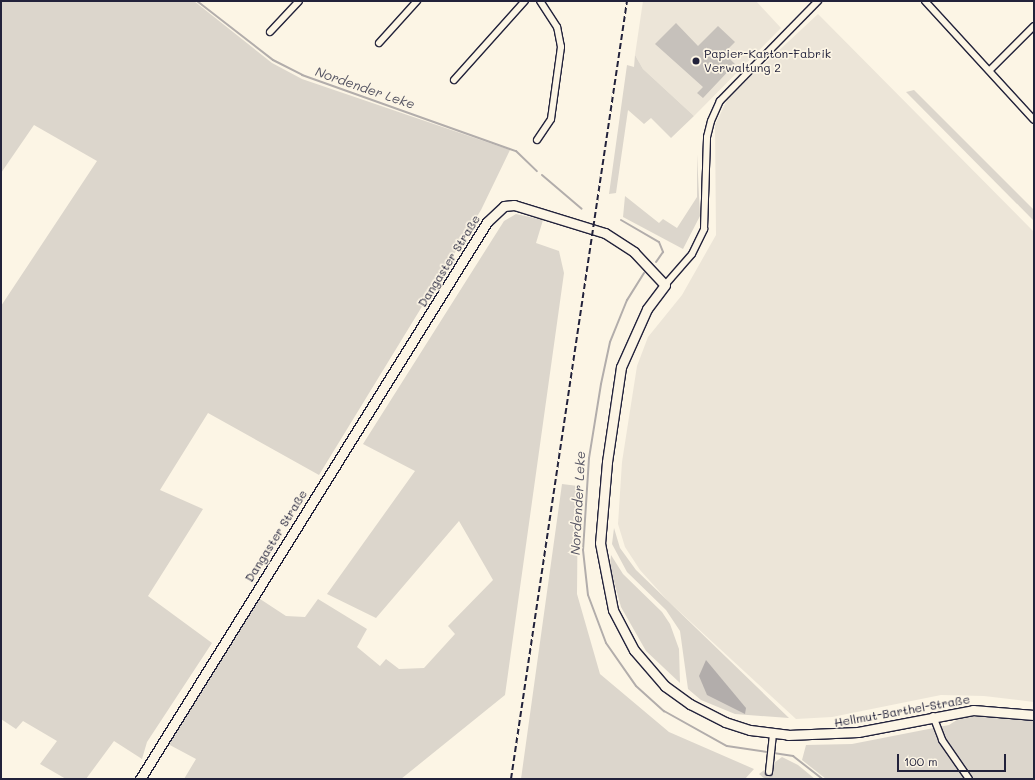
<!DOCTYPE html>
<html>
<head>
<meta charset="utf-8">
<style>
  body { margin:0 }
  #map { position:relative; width:1035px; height:780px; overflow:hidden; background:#fcf5e5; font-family:Mali,sans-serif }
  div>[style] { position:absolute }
  .built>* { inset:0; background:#ece5d8 }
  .green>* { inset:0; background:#dcd6cc }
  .water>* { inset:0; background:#b2adab }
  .stream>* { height:2px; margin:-1px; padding:0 1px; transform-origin:1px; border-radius:1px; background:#b2adab }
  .building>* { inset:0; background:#c6c1bb }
  .roads { filter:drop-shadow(1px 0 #22223b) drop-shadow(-1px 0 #22223b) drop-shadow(0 1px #22223b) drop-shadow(0 -1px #22223b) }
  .street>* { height:6px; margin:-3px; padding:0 3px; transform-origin:3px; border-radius:3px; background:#fcf5e5 }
  .secondary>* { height:9px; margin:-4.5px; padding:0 4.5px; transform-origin:4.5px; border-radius:4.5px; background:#fcf5e5 }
  .rail>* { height:2px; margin-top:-1px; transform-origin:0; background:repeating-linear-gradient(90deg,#22223b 0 6px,transparent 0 9px) }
  .dots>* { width:11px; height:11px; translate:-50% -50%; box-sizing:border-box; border:2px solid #fcf5e5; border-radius:50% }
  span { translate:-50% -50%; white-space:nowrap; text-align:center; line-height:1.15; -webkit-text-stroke:3.5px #fcf5e5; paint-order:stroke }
  .poi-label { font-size:12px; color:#22223b }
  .left { translate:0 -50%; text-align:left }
  .street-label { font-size:12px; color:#22223b }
  .water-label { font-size:13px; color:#545362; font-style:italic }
  .frame { position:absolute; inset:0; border:2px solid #22223b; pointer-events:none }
  .scale { position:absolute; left:897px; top:754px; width:109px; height:18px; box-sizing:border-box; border:2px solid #22223b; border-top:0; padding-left:5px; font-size:12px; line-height:14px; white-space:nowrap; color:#22223b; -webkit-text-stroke:3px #fcf5e5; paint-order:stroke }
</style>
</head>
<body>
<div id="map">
  <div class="built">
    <i style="clip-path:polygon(643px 1px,756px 1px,781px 28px,694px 116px,643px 69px,635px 55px)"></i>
    <i style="clip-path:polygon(818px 14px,1034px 232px,1034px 702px,984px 696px,941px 695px,832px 717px,796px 719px,668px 601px,640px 570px,625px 547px,618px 524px,622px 462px,637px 366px,648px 337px,682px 295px,716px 235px,715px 125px,728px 98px)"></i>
  </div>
  <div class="green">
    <i style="clip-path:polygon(1px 1px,194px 1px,272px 63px,302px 79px,510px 150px,481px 210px,319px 475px,208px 413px,160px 490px,203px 509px,148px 596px,212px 643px,147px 742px,142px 759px,114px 741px,86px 779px,66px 779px,40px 764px,57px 741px,23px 721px,16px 729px,1px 719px,1px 306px,97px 161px,34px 125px,1px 173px)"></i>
    <i style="clip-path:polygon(635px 55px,643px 69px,694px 116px,671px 138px,651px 118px,644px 124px,628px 110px,616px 193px,609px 194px,627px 65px,634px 67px)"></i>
    <i style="clip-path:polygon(914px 90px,1034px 210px,1034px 221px,906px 92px)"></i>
    <i style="clip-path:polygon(697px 154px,700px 216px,683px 249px,623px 217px,625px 196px,659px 223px,663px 219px,677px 228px,697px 197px)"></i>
    <i style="clip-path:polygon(516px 214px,543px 220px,536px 243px,559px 251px,564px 273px,505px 695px,401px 779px,184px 779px,196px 759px,168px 744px,257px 597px,286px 616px,305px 617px,318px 599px,367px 629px,357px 647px,380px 666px,386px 659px,399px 669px,424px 668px,455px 634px,448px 626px,493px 580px,459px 521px,376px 618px,327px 594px,415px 471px,363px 444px,504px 221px)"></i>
    <i style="clip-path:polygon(562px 484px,578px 486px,577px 594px,600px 674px,669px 732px,754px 769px,745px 779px,521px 779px)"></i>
    <i style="clip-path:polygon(614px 528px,620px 548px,636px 570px,789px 718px,735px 714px,701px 700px,688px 689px,680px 631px,666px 610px,627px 572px,612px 544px)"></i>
    <i style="clip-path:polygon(611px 555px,623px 574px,662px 612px,670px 624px,679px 649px,680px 683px,646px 651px,621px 607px,610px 567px)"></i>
    <i style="clip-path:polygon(990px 715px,1034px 721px,1034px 779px,826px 779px,802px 760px,806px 745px,852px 744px,949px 725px,960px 718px)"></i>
    <i style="clip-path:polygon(782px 757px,798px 765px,815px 779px,765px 779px,759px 774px)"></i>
  </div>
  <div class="water">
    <i style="clip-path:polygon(706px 660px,746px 708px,745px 714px,707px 695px,699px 676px)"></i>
  </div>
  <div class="stream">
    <i style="left:197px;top:1px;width:96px;rotate:37.8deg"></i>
    <i style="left:273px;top:60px;width:33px;rotate:27deg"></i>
    <i style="left:302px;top:75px;width:227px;rotate:19.6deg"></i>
    <i style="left:516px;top:151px;width:29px;rotate:44deg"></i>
    <i style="left:542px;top:175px;width:52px;rotate:40.4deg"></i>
    <i style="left:621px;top:220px;width:44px;rotate:30.1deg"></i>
    <i style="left:659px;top:242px;width:11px;rotate:68deg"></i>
    <i style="left:663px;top:252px;width:12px;rotate:125deg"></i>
    <i style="left:644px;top:273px;width:32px;rotate:122deg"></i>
    <i style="left:627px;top:300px;width:45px;rotate:112deg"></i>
    <i style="left:610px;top:342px;width:43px;rotate:102.1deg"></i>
    <i style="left:601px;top:384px;width:75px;rotate:99.2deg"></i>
    <i style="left:589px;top:458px;width:92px;rotate:93.7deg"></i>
    <i style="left:583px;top:550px;width:45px;rotate:83.7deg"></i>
    <i style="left:588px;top:595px;width:51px;rotate:69.4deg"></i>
    <i style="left:606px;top:643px;width:52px;rotate:55.1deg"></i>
    <i style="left:636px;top:686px;width:38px;rotate:42deg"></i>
    <i style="left:664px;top:711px;width:72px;rotate:29.1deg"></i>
    <i style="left:727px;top:746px;width:67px;rotate:8.6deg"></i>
    <i style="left:793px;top:756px;width:37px;rotate:38deg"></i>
  </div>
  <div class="building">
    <i style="clip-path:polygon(676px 23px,698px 46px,718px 26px,735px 42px,724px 53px,735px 64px,703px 98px,697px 93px,703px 87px,655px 44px)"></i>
  </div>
  <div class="roads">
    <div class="street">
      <i style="left:925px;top:1px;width:161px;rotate:47.5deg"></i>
      <i style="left:270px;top:32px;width:42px;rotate:-46.9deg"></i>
      <i style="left:379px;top:43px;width:57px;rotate:-47.9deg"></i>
      <i style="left:990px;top:70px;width:62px;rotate:-45deg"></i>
      <i style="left:454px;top:80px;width:106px;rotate:-48.1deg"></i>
      <i style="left:537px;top:140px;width:25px;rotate:-56deg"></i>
      <i style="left:551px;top:119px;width:73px;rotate:-82.1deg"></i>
      <i style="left:561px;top:47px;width:20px;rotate:-101deg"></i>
      <i style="left:557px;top:27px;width:31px;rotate:-123deg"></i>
      <i style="left:665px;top:285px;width:41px;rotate:-48.9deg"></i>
      <i style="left:692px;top:254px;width:28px;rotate:-64deg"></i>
      <i style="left:704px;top:229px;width:92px;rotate:-88.1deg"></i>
      <i style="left:707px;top:137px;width:16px;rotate:-76deg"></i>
      <i style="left:711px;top:121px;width:22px;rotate:-66deg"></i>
      <i style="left:720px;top:101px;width:140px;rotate:-45.6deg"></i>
      <i style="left:933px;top:716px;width:26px;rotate:69deg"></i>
      <i style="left:942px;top:740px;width:47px;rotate:55.3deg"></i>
      <i style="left:769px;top:772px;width:39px;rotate:-84deg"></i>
    </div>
    <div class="secondary">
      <i style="left:140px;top:779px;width:656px;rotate:-58.08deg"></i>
      <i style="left:487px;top:222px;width:23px;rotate:-43deg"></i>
      <i style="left:504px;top:206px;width:10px;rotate:-6deg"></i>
      <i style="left:514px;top:205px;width:95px;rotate:17.1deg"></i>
      <i style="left:605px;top:233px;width:35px;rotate:33deg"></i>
      <i style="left:634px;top:252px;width:45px;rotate:46.8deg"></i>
      <i style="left:665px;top:285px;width:30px;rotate:127deg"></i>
      <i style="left:647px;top:309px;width:64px;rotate:114.1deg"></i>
      <i style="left:621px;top:367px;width:96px;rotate:98.4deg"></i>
      <i style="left:607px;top:462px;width:81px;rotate:94.9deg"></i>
      <i style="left:600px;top:543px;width:68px;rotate:79deg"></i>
      <i style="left:613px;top:610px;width:45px;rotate:62.3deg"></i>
      <i style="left:634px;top:650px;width:48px;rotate:49.3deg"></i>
      <i style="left:665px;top:686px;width:31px;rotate:36deg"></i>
      <i style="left:690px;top:704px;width:39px;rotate:27deg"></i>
      <i style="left:725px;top:722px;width:26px;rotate:18deg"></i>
      <i style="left:750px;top:730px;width:38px;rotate:7deg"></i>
      <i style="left:788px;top:735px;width:70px;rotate:-2.5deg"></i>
      <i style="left:858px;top:732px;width:117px;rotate:-10.8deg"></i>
      <i style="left:973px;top:710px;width:61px;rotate:4.7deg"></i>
    </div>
  </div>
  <div class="rail">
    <i style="left:511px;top:779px;width:787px;rotate:-81.52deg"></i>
  </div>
  <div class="dots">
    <i style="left:696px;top:61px;background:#22223b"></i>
  </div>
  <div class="poi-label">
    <span class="left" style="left:704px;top:61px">Papier-Karton-Fabrik<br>Verwaltung 2</span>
  </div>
  <div class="street-label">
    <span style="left:449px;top:261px;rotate:-58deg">Dangaster Straße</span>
    <span style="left:276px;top:536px;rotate:-58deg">Dangaster Straße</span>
    <span style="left:902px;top:711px;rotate:-10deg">Hellmut-Barthel-Straße</span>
  </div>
  <div class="water-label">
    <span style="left:365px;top:88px;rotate:19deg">Nordender Leke</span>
    <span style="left:578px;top:503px;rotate:-87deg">Nordender Leke</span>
  </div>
  <div class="frame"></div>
  <div class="scale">100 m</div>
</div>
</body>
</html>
